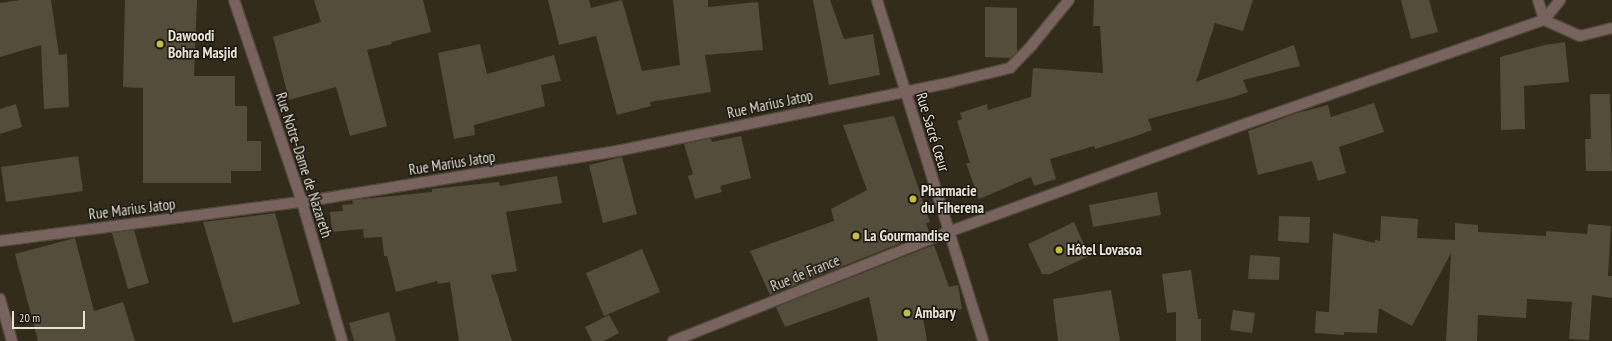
<!DOCTYPE html>
<html>
<head>
<meta charset="utf-8">
<style>
  body { margin:0 }
  #map { position:relative; width:1612px; height:341px; overflow:hidden; background:#332c1b; font-family:"PT Sans Narrow",sans-serif }
  div>[style] { position:absolute }
  .building>* { inset:0; background:#544d3b }
  .roads { filter:drop-shadow(1px 0 #504939) drop-shadow(-1px 0 #504939) drop-shadow(0 1px #504939) drop-shadow(0 -1px #504939) }
  .minor>* { height:10px; margin:-5px; padding:0 5px; transform-origin:5px; border-radius:5px; background:#78635e }
  .tertiary>* { height:10px; margin:-5px; padding:0 5px; transform-origin:5px; border-radius:5px; background:#78635e }
  .dots>* { width:11px; height:11px; translate:-50% -50%; box-sizing:border-box; border:2px solid #18150d; border-radius:50% }
  span { translate:-50% -50%; white-space:nowrap; text-align:center; line-height:1.15; -webkit-text-stroke:3px #18150d; paint-order:stroke }
  .poi-label { font-size:15px; color:#e6e2d7; font-weight:700 }
  .left { translate:0 -50%; text-align:left }
  .street-label { font-size:15px; color:#e6e2d7 }
  .scale { position:absolute; left:12px; top:311px; width:73px; height:18px; box-sizing:border-box; border:2px solid #e6e2d7; border-top:0; padding-left:5px; font-size:12px; line-height:14px; white-space:nowrap; color:#e6e2d7; -webkit-text-stroke:3px #18150d; paint-order:stroke }
</style>
</head>
<body>
<div id="map">
  <div class="building">
    <i style="clip-path:polygon(20px 0,51px 0,59px 55px,67px 54px,69px 107px,44px 109px,41px 45px,0 57px,0 3px)"></i>
    <i style="clip-path:polygon(125px 0,197px 0,194px 76px,235px 76px,235px 106px,247px 106px,247px 141px,261px 141px,261px 171px,231px 171px,231px 183px,143px 183px,143px 88px,123px 87px)"></i>
    <i style="clip-path:polygon(314px 0,423px 0,431px 32px,391px 42px,392px 44px,367px 50px,387px 126px,350px 136px,336px 87px,289px 100px,273px 37px,321px 22px)"></i>
    <i style="clip-path:polygon(548px 0,589px 0,591px 8px,622px 0,642px 71px,680px 65px,673px 0,708px 0,708px 7px,758px 2px,763px 50px,705px 55px,711px 92px,650px 102px,651px 106px,617px 115px,596px 36px,559px 45px)"></i>
    <i style="clip-path:polygon(813px 0,830px 0,844px 39px,873px 34px,880px 75px,829px 85px)"></i>
    <i style="clip-path:polygon(1094px 0,1253px 0,1243px 31px,1215px 23px,1196px 82px,1294px 45px,1300px 66px,1243px 80px,1248px 92px,1234px 97px,1148px 119px,1152px 130px,1136px 136px,1095px 149px,1094px 146px,1050px 159px,1056px 179px,1034px 186px,1031px 177px,979px 199px,966px 163px,970px 163px,957px 121px,962px 119px,960px 113px,987px 104px,988px 110px,1031px 97px,1033px 68px,1103px 73px,1100px 26px,1093px 26px)"></i>
    <i style="clip-path:polygon(1401px 0,1429px 0,1438px 32px,1411px 39px)"></i>
    <i style="clip-path:polygon(985px 7px,1017px 8px,1017px 52px,1011px 58px,985px 57px)"></i>
    <i style="clip-path:polygon(1565px 42px,1569px 82px,1524px 86px,1525px 129px,1501px 130px,1500px 57px,1545px 45px)"></i>
    <i style="clip-path:polygon(480px 44px,487px 74px,554px 55px,561px 81px,541px 85px,545px 106px,474px 125px,475px 135px,454px 139px,438px 53px)"></i>
    <i style="clip-path:polygon(1590px 94px,1610px 94px,1612px 171px,1586px 171px,1585px 139px,1591px 139px)"></i>
    <i style="clip-path:polygon(1374px 103px,1384px 132px,1339px 147px,1346px 173px,1318px 181px,1312px 161px,1258px 175px,1248px 131px,1297px 113px,1328px 105px,1331px 117px)"></i>
    <i style="clip-path:polygon(16px 104px,22px 127px,0 134px,0 109px)"></i>
    <i style="clip-path:polygon(894px 116px,930px 222px,926px 223px,929px 232px,770px 295px,750px 251px,834px 221px,831px 209px,867px 190px,843px 125px)"></i>
    <i style="clip-path:polygon(741px 136px,751px 178px,720px 186px,722px 192px,695px 199px,688px 176px,693px 174px,684px 144px,711px 138px,712px 142px)"></i>
    <i style="clip-path:polygon(78px 156px,83px 191px,6px 202px,1px 167px)"></i>
    <i style="clip-path:polygon(622px 157px,637px 214px,603px 223px,589px 165px)"></i>
    <i style="clip-path:polygon(557px 176px,562px 203px,506px 212px,517px 271px,491px 275px,512px 341px,459px 341px,450px 282px,438px 284px,437px 281px,396px 292px,387px 256px,384px 256px,382px 237px,364px 238px,363px 229px,332px 232px,330px 212px,343px 211px,342px 205px,353px 204px,352px 200px,432px 192px,432px 189px,499px 182px,500px 186px)"></i>
    <i style="clip-path:polygon(1157px 192px,1161px 215px,1093px 227px,1089px 205px)"></i>
    <i style="clip-path:polygon(275px 213px,300px 304px,233px 323px,203px 222px)"></i>
    <i style="clip-path:polygon(1279px 216px,1310px 217px,1309px 243px,1278px 241px)"></i>
    <i style="clip-path:polygon(1381px 216px,1418px 219px,1417px 238px,1455px 240px,1455px 223px,1478px 225px,1478px 232px,1546px 236px,1546px 231px,1587px 234px,1588px 224px,1611px 226px,1608px 276px,1612px 276px,1612px 298px,1592px 295px,1589px 340px,1569px 339px,1572px 302px,1527px 299px,1526px 318px,1478px 315px,1477px 341px,1446px 341px,1451px 253px,1412px 326px,1379px 308px,1377px 333px,1344px 332px,1344px 335px,1315px 333px,1316px 311px,1329px 312px,1333px 233px,1375px 243px,1375px 240px,1380px 241px)"></i>
    <i style="clip-path:polygon(1074px 222px,1089px 256px,1050px 274px,1042px 274px,1028px 244px)"></i>
    <i style="clip-path:polygon(134px 230px,149px 283px,128px 289px,112px 233px)"></i>
    <i style="clip-path:polygon(75px 238px,94px 311px,123px 302px,135px 341px,38px 341px,15px 254px)"></i>
    <i style="clip-path:polygon(934px 245px,949px 287px,958px 285px,962px 309px,923px 317px,927px 341px,878px 341px,869px 297px,785px 327px,776px 307px)"></i>
    <i style="clip-path:polygon(642px 249px,660px 292px,604px 316px,586px 273px)"></i>
    <i style="clip-path:polygon(1250px 255px,1280px 257px,1279px 280px,1248px 279px)"></i>
    <i style="clip-path:polygon(1191px 270px,1198px 319px,1201px 319px,1201px 341px,1176px 341px,1176px 312px,1167px 313px,1162px 274px)"></i>
    <i style="clip-path:polygon(1111px 290px,1120px 341px,1058px 341px,1053px 299px)"></i>
    <i style="clip-path:polygon(1233px 310px,1255px 313px,1252px 333px,1230px 330px)"></i>
    <i style="clip-path:polygon(389px 312px,396px 341px,354px 341px,349px 323px)"></i>
    <i style="clip-path:polygon(609px 315px,619px 333px,604px 341px,592px 341px,585px 327px)"></i>
  </div>
  <div class="roads">
    <div class="minor">
      <i style="left:234px;top:0;width:213px;rotate:71.4deg"></i>
      <i style="left:302px;top:202px;width:145px;rotate:73.9deg"></i>
      <i style="left:0;top:241px;width:305px;rotate:-7.4deg"></i>
      <i style="left:302px;top:202px;width:319px;rotate:-9.2deg"></i>
      <i style="left:617px;top:151px;width:342px;rotate:-11.6deg"></i>
      <i style="left:952px;top:82px;width:60px;rotate:-13.6deg"></i>
      <i style="left:1010px;top:68px;width:32px;rotate:-46deg"></i>
      <i style="left:1032px;top:45px;width:58px;rotate:-50.6deg"></i>
      <i style="left:0;top:299px;width:44px;rotate:74.1deg"></i>
      <i style="left:673px;top:341px;width:296px;rotate:-21.6deg"></i>
    </div>
    <div class="tertiary">
      <i style="left:877px;top:0;width:357px;rotate:72.7deg"></i>
      <i style="left:1538px;top:0;width:21px;rotate:73deg"></i>
      <i style="left:1544px;top:20px;width:39px;rotate:24deg"></i>
      <i style="left:1580px;top:36px;width:33px;rotate:-14deg"></i>
      <i style="left:948px;top:232px;width:319px;rotate:-20deg"></i>
      <i style="left:1248px;top:123px;width:313px;rotate:-19.2deg"></i>
      <i style="left:1544px;top:20px;width:26px;rotate:-51deg"></i>
    </div>
  </div>
  <div class="dots">
    <i style="left:160px;top:44px;background:#c5bc3d"></i>
    <i style="left:913px;top:199px;background:#c5bc3d"></i>
    <i style="left:856px;top:236px;background:#c5bc3d"></i>
    <i style="left:1059px;top:250px;background:#c5bc3d"></i>
    <i style="left:907px;top:313px;background:#c5bc3d"></i>
  </div>
  <div class="poi-label">
    <span class="left" style="left:168px;top:44px">Dawoodi<br>Bohra Masjid</span>
    <span class="left" style="left:921px;top:199px">Pharmacie<br>du Fiherena</span>
    <span class="left" style="left:864px;top:236px">La Gourmandise</span>
    <span class="left" style="left:1067px;top:250px">Hôtel Lovasoa</span>
    <span class="left" style="left:915px;top:313px">Ambary</span>
  </div>
  <div class="street-label">
    <span style="left:770px;top:104px;rotate:-12deg">Rue Marius Jatop</span>
    <span style="left:933px;top:132px;rotate:73deg">Rue Sacré Cœur</span>
    <span style="left:452px;top:163px;rotate:-9deg">Rue Marius Jatop</span>
    <span style="left:304px;top:165px;rotate:72deg">Rue Notre-Dame de Nazareth</span>
    <span style="left:132px;top:209px;rotate:-7deg">Rue Marius Jatop</span>
    <span style="left:805px;top:273px;rotate:-22deg">Rue de France</span>
  </div>
  <div class="scale">20 m</div>
</div>
</body>
</html>
